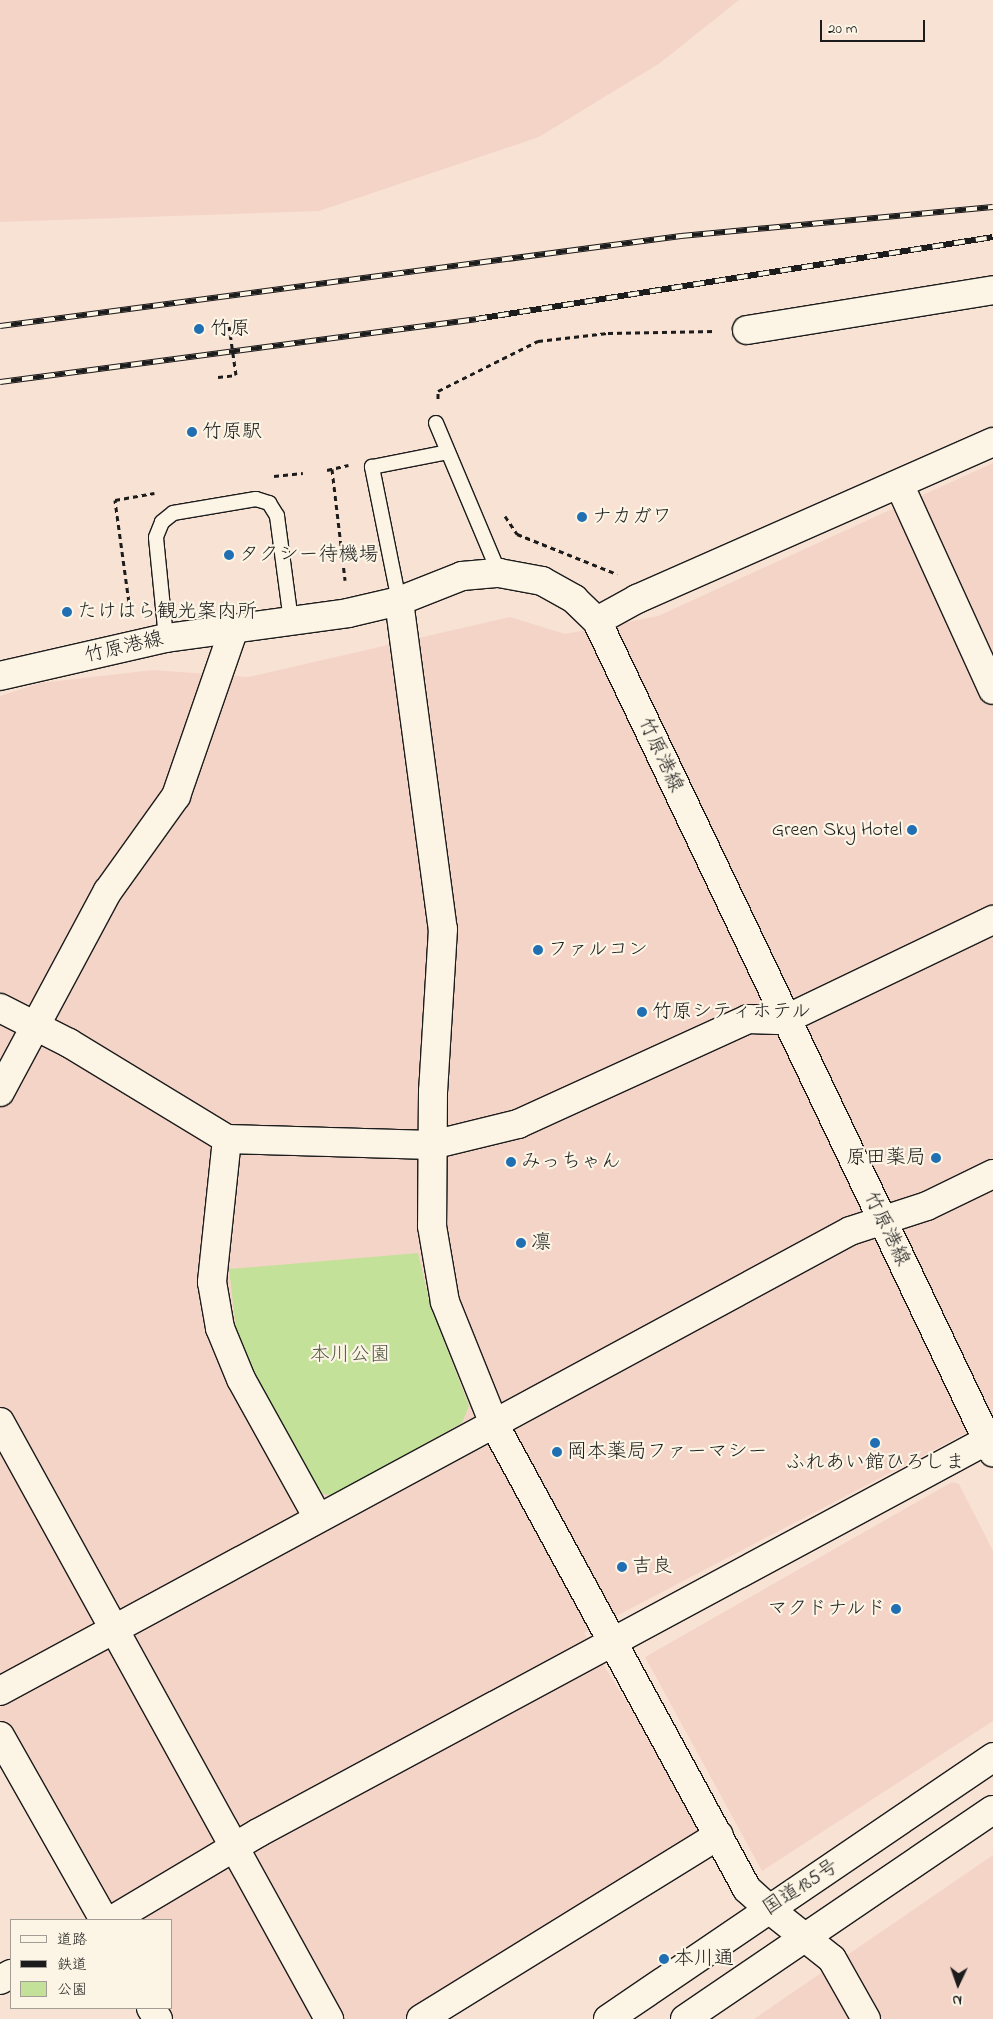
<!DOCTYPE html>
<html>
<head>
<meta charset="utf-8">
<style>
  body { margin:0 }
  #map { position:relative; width:993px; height:2019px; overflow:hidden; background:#f8e2d4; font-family:"Indie Flower","Klee One",sans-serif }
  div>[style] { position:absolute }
  .built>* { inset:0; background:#f5d4c8 }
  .green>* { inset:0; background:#c4e199 }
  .path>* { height:3px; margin-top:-1.5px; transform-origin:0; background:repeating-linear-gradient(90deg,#1c1c1c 0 5px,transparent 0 9px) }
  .roads { filter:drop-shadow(1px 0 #1c1c1c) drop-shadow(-1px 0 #1c1c1c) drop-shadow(0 1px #1c1c1c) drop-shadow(0 -1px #1c1c1c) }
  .lane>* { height:14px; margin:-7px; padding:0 7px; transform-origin:7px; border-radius:7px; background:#fcf5e5 }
  .street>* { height:28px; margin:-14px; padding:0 14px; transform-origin:14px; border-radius:14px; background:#fcf5e5 }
  .secondary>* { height:28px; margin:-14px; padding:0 14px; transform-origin:14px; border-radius:14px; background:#fcf5e5 }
  .highway>* { height:28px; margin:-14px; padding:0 14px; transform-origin:14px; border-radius:14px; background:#fcf5e5 }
  .rail>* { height:5.5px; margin-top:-2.75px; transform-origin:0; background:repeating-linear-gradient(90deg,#fcf5e5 0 11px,#1c1c1c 0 22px); box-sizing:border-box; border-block:1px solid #1c1c1c }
  .path-bridge>* { height:3px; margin-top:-1.5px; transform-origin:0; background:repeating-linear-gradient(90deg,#1c1c1c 0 5px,transparent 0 9px) }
  .dots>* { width:14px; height:14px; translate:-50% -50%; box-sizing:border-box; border:2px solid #fcf5e5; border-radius:50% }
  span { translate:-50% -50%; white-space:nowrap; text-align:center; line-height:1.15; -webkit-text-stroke:4.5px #fcf5e5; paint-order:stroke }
  .poi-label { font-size:20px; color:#1c1c1c }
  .left { translate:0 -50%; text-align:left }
  .right { translate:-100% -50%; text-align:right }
  .street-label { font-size:20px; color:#1c1c1c }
  .park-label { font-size:20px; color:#4e5742 }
  .legend { position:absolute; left:10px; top:1919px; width:162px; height:90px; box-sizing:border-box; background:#fcf5e5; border:1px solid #a29e95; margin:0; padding:6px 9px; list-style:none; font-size:15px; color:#1c1c1c }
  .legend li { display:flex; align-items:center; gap:10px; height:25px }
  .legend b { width:25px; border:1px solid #a29e95 }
  .north { position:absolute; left:933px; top:1959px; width:50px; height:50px; -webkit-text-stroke:4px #fcf5e5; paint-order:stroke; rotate:183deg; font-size:14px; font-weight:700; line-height:20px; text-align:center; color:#1c1c1c }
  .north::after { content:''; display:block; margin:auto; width:18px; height:22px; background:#1c1c1c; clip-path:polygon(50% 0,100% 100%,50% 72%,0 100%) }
  .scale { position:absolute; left:820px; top:20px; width:105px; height:22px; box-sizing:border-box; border:2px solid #1c1c1c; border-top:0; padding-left:6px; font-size:15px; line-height:18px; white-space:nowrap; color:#1c1c1c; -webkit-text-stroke:4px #fcf5e5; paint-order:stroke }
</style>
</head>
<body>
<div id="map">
  <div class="built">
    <i style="clip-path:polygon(0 0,739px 0,660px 63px,539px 137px,319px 211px,0 222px)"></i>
    <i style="clip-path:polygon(993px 463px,993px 1419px,584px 1633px,704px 1828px,410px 2019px,162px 2019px,156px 2008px,171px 2008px,171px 1920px,107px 1920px,0 1727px,0 696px,40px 683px,153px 670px,248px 677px,510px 617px,565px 634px,658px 616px)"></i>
    <i style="clip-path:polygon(952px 1482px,959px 1484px,993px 1551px,993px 1721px,762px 1871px,645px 1657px)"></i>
    <i style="clip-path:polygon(993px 1855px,993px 2019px,754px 2019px)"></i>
  </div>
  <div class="green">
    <i style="clip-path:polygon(418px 1253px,430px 1304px,469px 1406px,462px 1423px,331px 1496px,321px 1493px,250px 1366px,236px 1329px,229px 1269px)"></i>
  </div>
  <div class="path">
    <i style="left:438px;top:399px;width:8px;rotate:-90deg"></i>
    <i style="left:438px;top:391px;width:112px;rotate:-26.6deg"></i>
    <i style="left:538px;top:341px;width:70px;rotate:-6.5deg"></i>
    <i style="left:608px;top:333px;width:108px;rotate:-1.1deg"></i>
    <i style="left:332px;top:469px;width:112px;rotate:83.3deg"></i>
    <i style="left:327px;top:470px;width:22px;rotate:-13deg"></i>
    <i style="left:274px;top:476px;width:29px;rotate:-6deg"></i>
    <i style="left:505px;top:516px;width:22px;rotate:56deg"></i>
    <i style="left:517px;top:534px;width:108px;rotate:21.8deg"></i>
    <i style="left:130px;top:610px;width:111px;rotate:-97.8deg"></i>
    <i style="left:115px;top:500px;width:40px;rotate:-10deg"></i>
  </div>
  <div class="roads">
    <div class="lane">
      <i style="left:436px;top:423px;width:163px;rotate:67.2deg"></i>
      <i style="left:399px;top:601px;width:137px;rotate:-101.4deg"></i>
      <i style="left:372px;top:467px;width:77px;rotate:-11.2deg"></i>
      <i style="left:166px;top:638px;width:101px;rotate:-95.7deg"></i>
      <i style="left:156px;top:537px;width:16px;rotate:-68deg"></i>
      <i style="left:162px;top:522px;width:14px;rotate:-39deg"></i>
      <i style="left:173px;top:513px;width:84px;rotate:-9.6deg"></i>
      <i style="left:256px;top:499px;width:14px;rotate:17deg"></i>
      <i style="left:269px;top:503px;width:15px;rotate:58deg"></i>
      <i style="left:277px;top:516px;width:106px;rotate:82.4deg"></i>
    </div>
    <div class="street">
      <i style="left:747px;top:330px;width:249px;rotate:-9.2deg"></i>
      <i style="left:900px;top:486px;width:224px;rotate:65.5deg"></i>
      <i style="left:399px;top:601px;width:331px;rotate:82.4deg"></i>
      <i style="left:443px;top:929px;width:162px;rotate:93.5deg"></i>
      <i style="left:433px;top:1091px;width:135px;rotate:90.4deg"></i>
      <i style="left:432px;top:1226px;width:77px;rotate:80.3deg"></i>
      <i style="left:445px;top:1302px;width:131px;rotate:68.1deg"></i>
      <i style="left:494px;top:1424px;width:529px;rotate:61.45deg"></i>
      <i style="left:747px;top:1889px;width:30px;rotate:42deg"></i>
      <i style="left:597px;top:621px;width:46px;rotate:-28.8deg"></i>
      <i style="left:637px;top:599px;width:389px;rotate:-23.8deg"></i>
      <i style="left:0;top:1008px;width:77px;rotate:26.9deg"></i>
      <i style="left:69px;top:1043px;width:185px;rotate:31.3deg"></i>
      <i style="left:227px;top:1139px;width:205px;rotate:1.7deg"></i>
      <i style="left:432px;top:1145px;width:89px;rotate:-13.7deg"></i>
      <i style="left:518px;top:1124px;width:253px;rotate:-24.5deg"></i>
      <i style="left:748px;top:1019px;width:36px;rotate:2deg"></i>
      <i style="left:784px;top:1020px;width:232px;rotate:-25.6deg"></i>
      <i style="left:0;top:1092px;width:228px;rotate:-61.8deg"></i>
      <i style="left:108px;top:891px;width:117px;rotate:-54.4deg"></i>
      <i style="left:176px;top:796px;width:175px;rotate:-70.9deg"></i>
      <i style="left:227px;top:1139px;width:144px;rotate:96deg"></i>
      <i style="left:212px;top:1282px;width:47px;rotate:80.1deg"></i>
      <i style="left:220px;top:1328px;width:55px;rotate:67.6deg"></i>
      <i style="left:241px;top:1379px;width:159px;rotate:61deg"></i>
      <i style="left:0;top:1422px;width:682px;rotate:61.14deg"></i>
      <i style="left:0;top:1691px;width:966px;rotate:-28.42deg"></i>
      <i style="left:850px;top:1231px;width:81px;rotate:-18deg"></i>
      <i style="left:927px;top:1206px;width:73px;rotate:-25.9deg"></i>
      <i style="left:0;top:1736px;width:211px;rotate:60.5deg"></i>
      <i style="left:112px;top:1920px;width:170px;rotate:-30.8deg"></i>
      <i style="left:258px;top:1833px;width:835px;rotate:-28.31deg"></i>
      <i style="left:0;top:1980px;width:13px;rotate:-29deg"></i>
      <i style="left:151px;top:2008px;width:13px;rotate:58deg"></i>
      <i style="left:421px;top:2019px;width:350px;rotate:-31.7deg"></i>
    </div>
    <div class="secondary">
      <i style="left:0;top:676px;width:170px;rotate:-12.9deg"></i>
      <i style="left:166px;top:638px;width:184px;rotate:-7.8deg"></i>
      <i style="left:348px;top:613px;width:52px;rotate:-13.2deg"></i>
      <i style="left:399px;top:601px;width:68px;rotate:-21.6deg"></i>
      <i style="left:462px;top:576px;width:37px;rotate:-5deg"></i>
      <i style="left:499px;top:573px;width:44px;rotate:10.5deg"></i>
      <i style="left:542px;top:581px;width:37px;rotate:29deg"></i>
      <i style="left:574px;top:599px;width:32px;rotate:44deg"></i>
      <i style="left:597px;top:621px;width:921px;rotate:64.52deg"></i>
      <i style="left:769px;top:1909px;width:80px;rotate:38.4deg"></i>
      <i style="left:832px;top:1959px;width:69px;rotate:60.5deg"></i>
    </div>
    <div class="highway">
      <i style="left:608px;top:2019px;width:466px;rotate:-34.2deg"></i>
      <i style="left:685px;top:2019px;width:372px;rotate:-34.2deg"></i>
    </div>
  </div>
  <div class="rail">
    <i style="left:0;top:326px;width:687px;rotate:-7.53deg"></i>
    <i style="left:681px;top:236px;width:313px;rotate:-5.3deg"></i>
    <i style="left:0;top:382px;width:480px;rotate:-7.5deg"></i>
    <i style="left:476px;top:319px;width:523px;rotate:-9.01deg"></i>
  </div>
  <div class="path-bridge">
    <i style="left:218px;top:377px;width:18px;rotate:-6deg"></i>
    <i style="left:236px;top:375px;width:49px;rotate:-98.1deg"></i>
  </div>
  <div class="dots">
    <i style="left:199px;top:329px;background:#1f6fb2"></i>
    <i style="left:192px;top:432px;background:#1f6fb2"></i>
    <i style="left:582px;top:517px;background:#1f6fb2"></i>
    <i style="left:229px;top:555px;background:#1f6fb2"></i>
    <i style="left:67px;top:612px;background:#1f6fb2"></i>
    <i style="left:912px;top:830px;background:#1f6fb2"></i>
    <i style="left:538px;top:950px;background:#1f6fb2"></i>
    <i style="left:642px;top:1012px;background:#1f6fb2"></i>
    <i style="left:936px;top:1158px;background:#1f6fb2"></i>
    <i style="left:511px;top:1162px;background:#1f6fb2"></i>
    <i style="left:521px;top:1243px;background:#1f6fb2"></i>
    <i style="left:875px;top:1443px;background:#1f6fb2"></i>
    <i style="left:557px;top:1452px;background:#1f6fb2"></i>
    <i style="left:622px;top:1567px;background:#1f6fb2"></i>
    <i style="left:896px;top:1609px;background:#1f6fb2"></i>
    <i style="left:664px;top:1959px;background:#1f6fb2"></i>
  </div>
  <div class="poi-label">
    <span class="left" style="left:210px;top:329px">竹原</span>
    <span class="left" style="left:202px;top:432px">竹原駅</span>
    <span class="left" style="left:592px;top:517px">ナカガワ</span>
    <span class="left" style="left:239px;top:555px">タクシー待機場</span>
    <span class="left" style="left:77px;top:612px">たけはら観光案内所</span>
    <span class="right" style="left:902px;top:830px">Green Sky Hotel</span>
    <span class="left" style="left:548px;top:950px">ファルコン</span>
    <span class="left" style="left:652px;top:1012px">竹原シティホテル</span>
    <span class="right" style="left:926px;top:1158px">原田薬局</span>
    <span class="left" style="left:521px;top:1162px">みっちゃん</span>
    <span class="left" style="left:531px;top:1243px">凛</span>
    <span class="left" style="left:567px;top:1452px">岡本薬局ファーマシー</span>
    <span style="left:875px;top:1463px">ふれあい館ひろしま</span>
    <span class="left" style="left:632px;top:1567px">吉良</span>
    <span class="right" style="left:886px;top:1609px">マクドナルド</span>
    <span class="left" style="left:674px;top:1959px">本川通</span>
  </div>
  <div class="street-label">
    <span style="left:124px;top:648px;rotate:-13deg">竹原港線</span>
    <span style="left:660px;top:755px;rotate:65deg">竹原港線</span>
    <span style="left:886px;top:1229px;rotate:64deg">竹原港線</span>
    <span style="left:801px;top:1888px;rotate:-33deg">国道185号</span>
  </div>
  <div class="park-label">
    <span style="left:350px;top:1355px">本川公園</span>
  </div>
  <ul class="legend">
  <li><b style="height:6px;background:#fcf5e5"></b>道路</li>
  <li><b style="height:6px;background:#1c1c1c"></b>鉄道</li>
  <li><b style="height:14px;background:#c4e199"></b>公園</li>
  </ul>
  <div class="north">N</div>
  <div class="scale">20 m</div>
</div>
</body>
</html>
